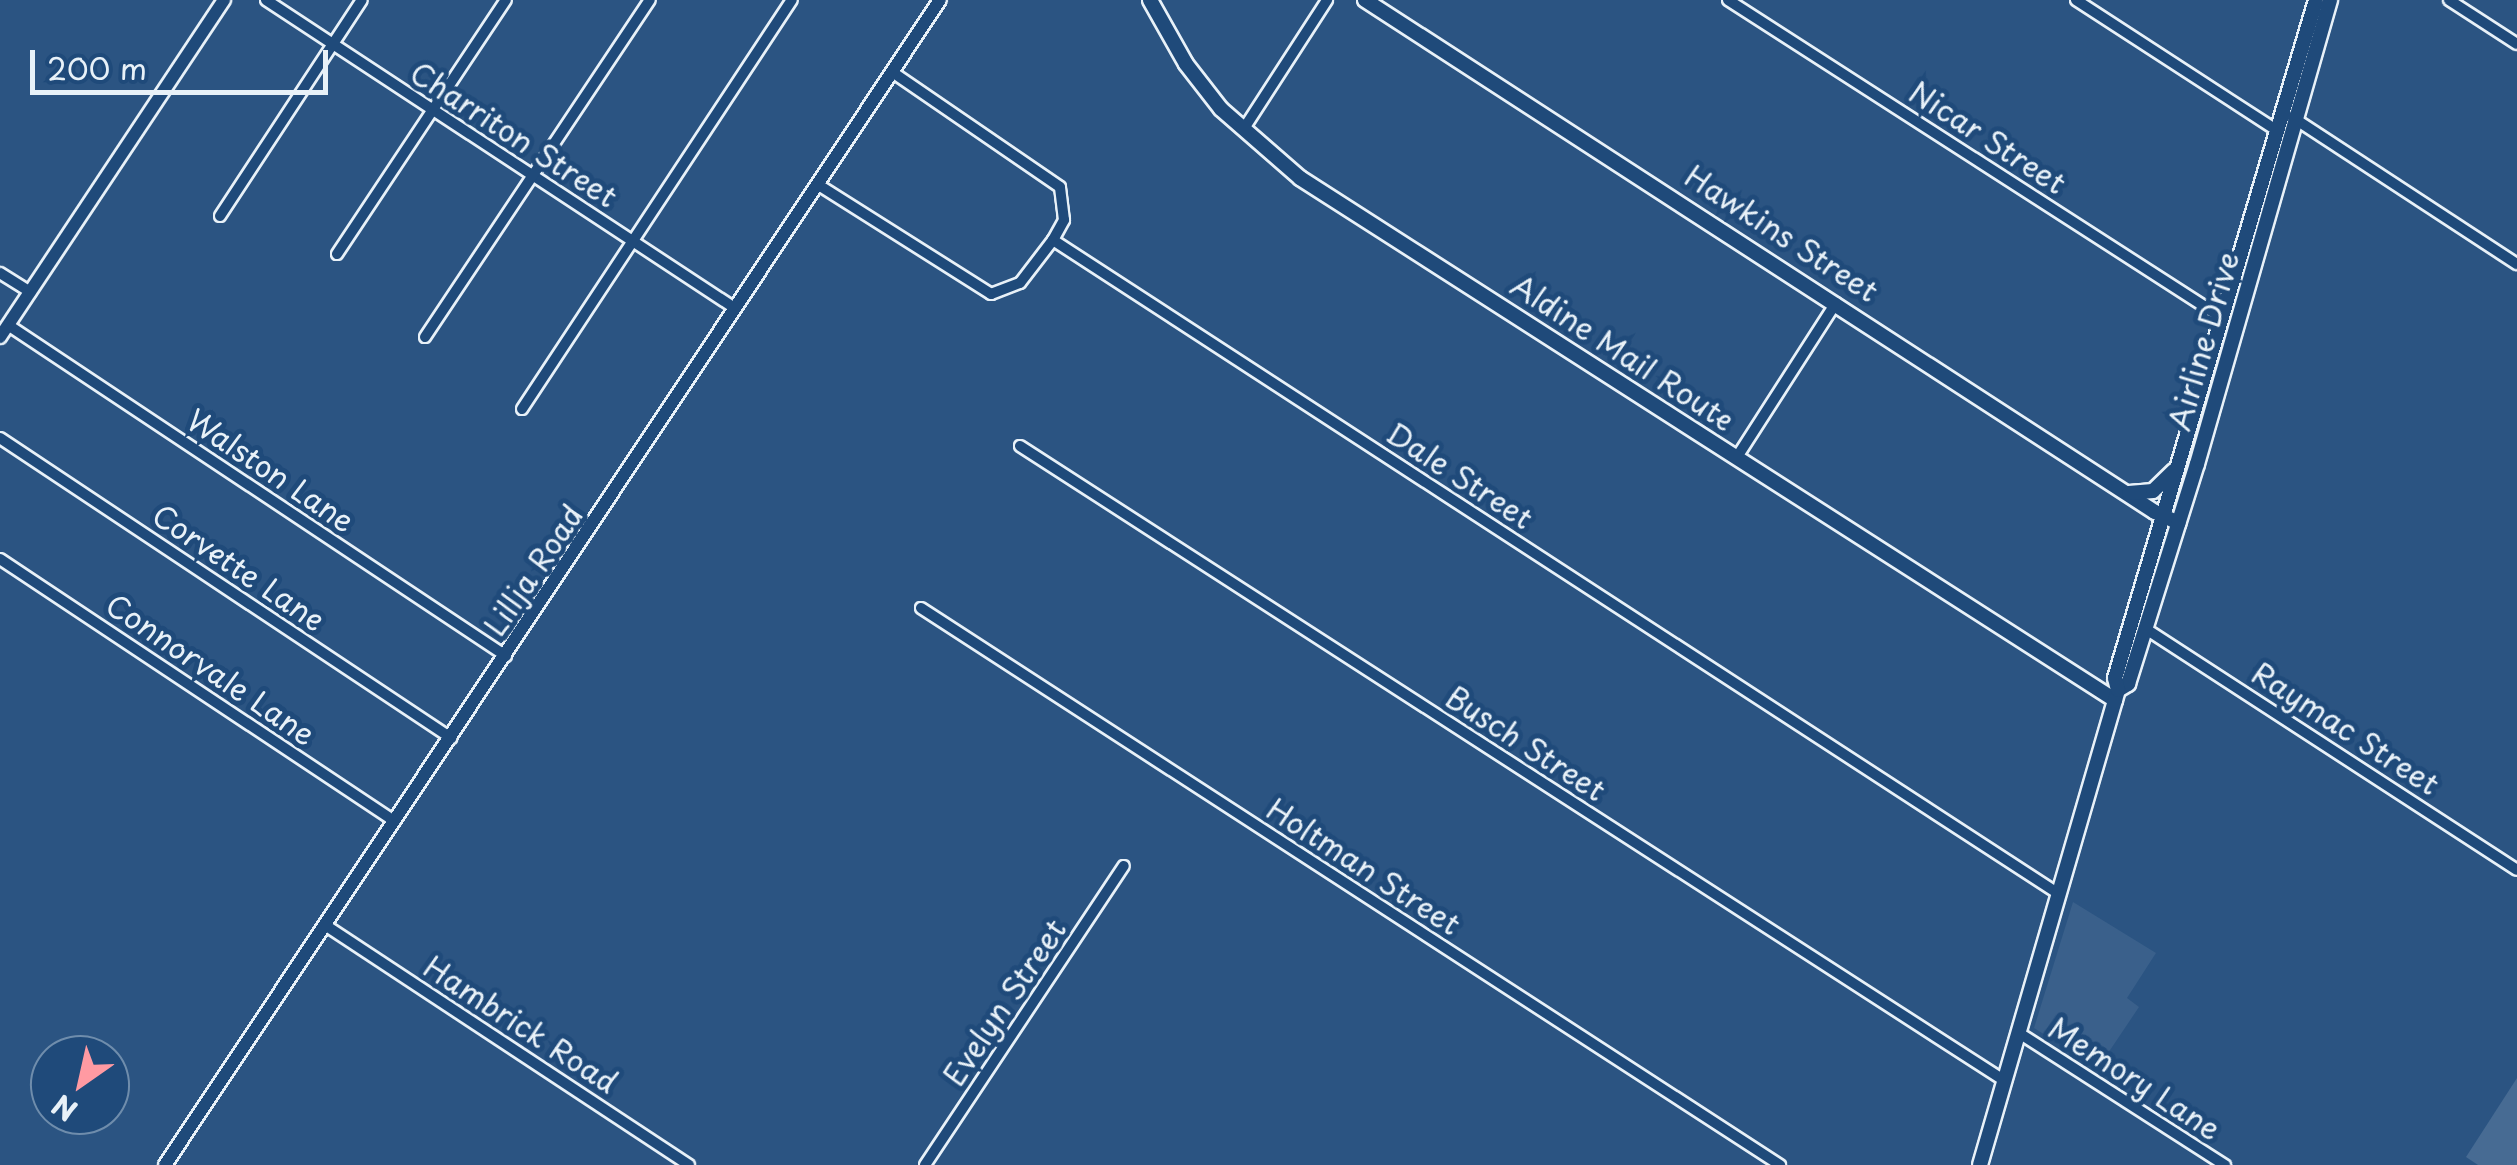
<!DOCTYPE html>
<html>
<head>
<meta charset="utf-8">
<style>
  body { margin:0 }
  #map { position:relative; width:2517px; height:1165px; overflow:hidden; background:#2b5482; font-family:"Playpen Sans",sans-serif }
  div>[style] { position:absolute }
  .built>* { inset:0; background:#3a608b }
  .green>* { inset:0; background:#476b93 }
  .roads { filter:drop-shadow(2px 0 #e8f1f8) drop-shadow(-2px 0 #e8f1f8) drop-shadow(0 2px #e8f1f8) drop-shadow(0 -2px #e8f1f8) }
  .minor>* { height:10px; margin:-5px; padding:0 5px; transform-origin:5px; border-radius:5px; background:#1f4a7a }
  .tertiary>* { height:12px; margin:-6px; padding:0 6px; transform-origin:6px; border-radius:6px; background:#1f4a7a }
  .secondary>* { height:14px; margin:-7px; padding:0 7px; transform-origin:7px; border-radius:7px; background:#1f4a7a }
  span { translate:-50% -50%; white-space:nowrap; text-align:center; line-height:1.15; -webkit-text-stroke:10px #1f4a7a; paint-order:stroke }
  .street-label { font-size:30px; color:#e8f1f8 }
  .north { position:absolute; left:30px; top:1035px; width:100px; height:100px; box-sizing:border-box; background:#1f4a7a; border:2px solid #6f8dac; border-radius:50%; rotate:214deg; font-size:28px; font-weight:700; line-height:40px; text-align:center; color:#e8f1f8 }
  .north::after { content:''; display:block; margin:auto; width:35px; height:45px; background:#ff9aa2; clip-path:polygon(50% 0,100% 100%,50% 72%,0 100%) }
  .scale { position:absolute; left:30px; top:50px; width:298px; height:45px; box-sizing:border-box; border:5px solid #e8f1f8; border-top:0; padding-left:12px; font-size:30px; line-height:35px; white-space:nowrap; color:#e8f1f8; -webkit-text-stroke:8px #1f4a7a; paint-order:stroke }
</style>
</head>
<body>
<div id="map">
  <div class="built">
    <i style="clip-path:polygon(2073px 902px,2156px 953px,2127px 998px,2139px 1007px,2098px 1068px,2034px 1028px)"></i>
  </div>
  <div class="green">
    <i style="clip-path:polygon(2517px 1078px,2517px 1165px,2478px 1165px,2466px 1157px)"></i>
  </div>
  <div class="roads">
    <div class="minor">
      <i style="left:266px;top:0;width:562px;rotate:33.32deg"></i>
      <i style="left:1728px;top:0;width:586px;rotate:32.74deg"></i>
      <i style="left:2076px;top:0;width:242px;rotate:33deg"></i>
      <i style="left:2449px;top:0;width:81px;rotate:32.9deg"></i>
      <i style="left:2292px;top:117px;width:269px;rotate:33.2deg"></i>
      <i style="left:1243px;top:130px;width:155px;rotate:-57.1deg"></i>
      <i style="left:817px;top:184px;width:206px;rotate:32.3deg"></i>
      <i style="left:991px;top:294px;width:31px;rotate:-21deg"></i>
      <i style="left:1020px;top:283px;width:54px;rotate:-52.5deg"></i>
      <i style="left:1053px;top:240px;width:23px;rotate:-61deg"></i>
      <i style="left:1064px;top:220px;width:33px;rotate:-97deg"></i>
      <i style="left:1060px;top:187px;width:204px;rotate:-145.6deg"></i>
      <i style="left:220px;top:216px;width:258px;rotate:-56.7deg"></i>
      <i style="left:1053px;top:240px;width:1200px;rotate:33.03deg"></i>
      <i style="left:337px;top:254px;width:305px;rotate:-56.4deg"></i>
      <i style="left:0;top:273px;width:36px;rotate:32deg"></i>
      <i style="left:8px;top:325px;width:598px;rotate:33.61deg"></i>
      <i style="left:425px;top:337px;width:405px;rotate:-56.3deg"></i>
      <i style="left:522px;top:409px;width:490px;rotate:-56.6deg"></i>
      <i style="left:0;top:438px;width:542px;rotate:33.63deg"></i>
      <i style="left:1020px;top:446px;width:1172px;rotate:32.81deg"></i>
      <i style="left:1737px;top:457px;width:183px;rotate:-57.3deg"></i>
      <i style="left:0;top:559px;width:474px;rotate:33.6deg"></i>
      <i style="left:921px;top:608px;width:1024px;rotate:32.96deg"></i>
      <i style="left:2146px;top:629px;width:442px;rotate:33deg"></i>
      <i style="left:325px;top:925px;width:436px;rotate:33.4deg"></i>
      <i style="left:2019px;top:1033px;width:245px;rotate:32.7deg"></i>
      <i style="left:925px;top:1165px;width:359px;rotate:-56.4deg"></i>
    </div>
    <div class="tertiary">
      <i style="left:0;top:337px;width:405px;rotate:-56.4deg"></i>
      <i style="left:165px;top:1165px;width:1399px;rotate:-56.37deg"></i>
    </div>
    <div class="secondary">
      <i style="left:1150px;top:0;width:73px;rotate:60.6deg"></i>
      <i style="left:1186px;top:64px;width:57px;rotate:52.1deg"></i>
      <i style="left:1221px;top:109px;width:105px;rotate:41.1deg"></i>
      <i style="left:1300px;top:178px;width:968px;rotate:32.64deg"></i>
      <i style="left:1365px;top:0;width:941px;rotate:32.95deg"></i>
      <i style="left:2155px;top:512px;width:26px;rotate:25deg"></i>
      <i style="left:2129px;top:493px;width:24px;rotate:-5deg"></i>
      <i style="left:2153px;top:491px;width:29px;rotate:-44deg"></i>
      <i style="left:2118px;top:690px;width:12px;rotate:-31deg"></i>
      <i style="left:2128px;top:684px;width:231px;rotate:-72.6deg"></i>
      <i style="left:2197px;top:464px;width:483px;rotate:-74deg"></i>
      <i style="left:1980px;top:1165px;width:495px;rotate:-73.8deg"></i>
      <i style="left:2118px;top:690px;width:12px;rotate:-104deg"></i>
      <i style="left:2115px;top:678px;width:707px;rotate:-73.49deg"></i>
    </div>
  </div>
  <div class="street-label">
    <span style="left:514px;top:134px;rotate:33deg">Charriton Street</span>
    <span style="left:1988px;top:137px;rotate:33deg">Nicar Street</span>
    <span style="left:1782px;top:233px;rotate:33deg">Hawkins Street</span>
    <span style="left:2203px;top:341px;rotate:-74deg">Airline Drive</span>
    <span style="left:1623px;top:352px;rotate:33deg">Aldine Mail Route</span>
    <span style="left:271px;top:470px;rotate:34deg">Walston Lane</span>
    <span style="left:1460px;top:475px;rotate:33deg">Dale Street</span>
    <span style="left:239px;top:567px;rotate:34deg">Corvette Lane</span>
    <span style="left:533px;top:570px;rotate:-56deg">Lillja Road</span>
    <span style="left:211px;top:669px;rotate:34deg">Connorvale Lane</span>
    <span style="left:2346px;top:728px;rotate:33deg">Raymac Street</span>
    <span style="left:1526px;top:743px;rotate:33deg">Busch Street</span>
    <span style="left:1364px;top:866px;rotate:33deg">Holtman Street</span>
    <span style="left:1004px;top:1002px;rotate:-56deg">Evelyn Street</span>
    <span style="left:521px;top:1024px;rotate:33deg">Hambrick Road</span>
    <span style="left:2135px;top:1078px;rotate:33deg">Memory Lane</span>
  </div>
  <div class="north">N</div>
  <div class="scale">200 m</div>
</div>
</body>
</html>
